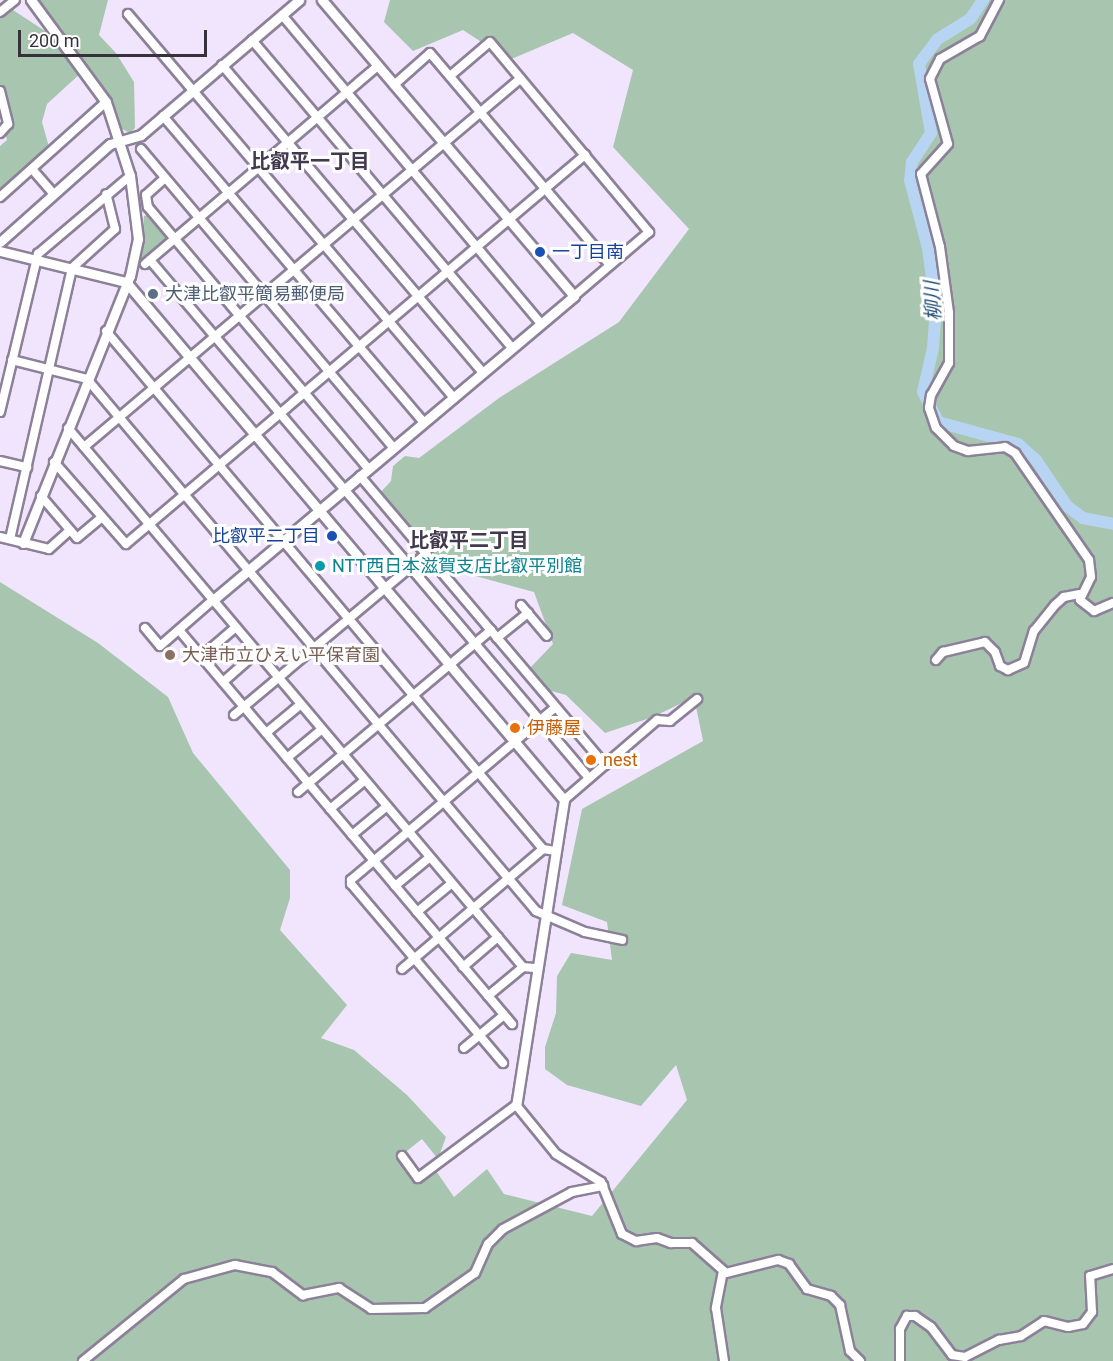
<!DOCTYPE html>
<html>
<head>
<meta charset="utf-8">
<style>
  body { margin:0 }
  #map { position:relative; width:1113px; height:1361px; overflow:hidden; background:#f1e5fe; font-family:Roboto,"Noto Sans JP",sans-serif }
  div>[style] { position:absolute }
  .green>* { inset:0; background:#a8c5af }
  .river>* { height:12px; margin:-6px; padding:0 6px; transform-origin:6px; border-radius:6px; background:#b7d5f3 }
  .roads { filter:drop-shadow(2px 0 #8c8198) drop-shadow(-2px 0 #8c8198) drop-shadow(0 2px #8c8198) drop-shadow(0 -2px #8c8198) }
  .minor>* { height:8px; margin:-4px; padding:0 4px; transform-origin:4px; border-radius:4px; background:#fff }
  .tertiary>* { height:9px; margin:-4.5px; padding:0 4.5px; transform-origin:4.5px; border-radius:4.5px; background:#fff }
  .dots>* { width:16px; height:16px; translate:-50% -50%; box-sizing:border-box; border:3px solid #fff; border-radius:50% }
  span { translate:-50% -50%; white-space:nowrap; text-align:center; line-height:1.15; -webkit-text-stroke:6px #fff; paint-order:stroke }
  .transit-label { font-size:18px; color:#164399 }
  .left { translate:0 -50%; text-align:left }
  .right { translate:-100% -50%; text-align:right }
  .service-label { font-size:18px; color:#4e5e75 }
  .culture-label { font-size:18px; color:#0d838f }
  .education-label { font-size:18px; color:#785e54 }
  .food-label { font-size:18px; color:#c56008 }
  .neighbourhood-label { font-size:20px; color:#42394d; font-weight:700 }
  .water-label { font-size:20px; color:#235077; font-style:italic }
  .scale { position:absolute; left:18px; top:30px; width:189px; height:27px; box-sizing:border-box; border:3px solid #36313b; border-top:0; padding-left:8px; font-size:18px; line-height:21px; white-space:nowrap; color:#36313b; -webkit-text-stroke:4px #fff; paint-order:stroke }
</style>
</head>
<body>
<div id="map">
  <div class="green">
    <i style="clip-path:polygon(37px 0,108px 0,99px 35px,116px 53px,134px 82px,135px 128px,130px 133px,120px 128px,113px 101px)"></i>
    <i style="clip-path:polygon(390px 0,1113px 0,1113px 1361px,0 1361px,0 582px,98px 643px,168px 697px,193px 753px,290px 870px,290px 898px,280px 930px,347px 1005px,321px 1038px,354px 1050px,407px 1095px,446px 1137px,438px 1159px,422px 1139px,398px 1158px,417px 1184px,436px 1171px,454px 1197px,487px 1169px,504px 1194px,592px 1216px,687px 1100px,676px 1065px,641px 1106px,567px 1085px,545px 1069px,545px 1047px,556px 1013px,557px 976px,571px 953px,612px 960px,607px 922px,562px 905px,582px 809px,703px 741px,694px 697px,653px 717px,605px 733px,566px 695px,544px 689px,528px 670px,553px 644px,534px 592px,468px 574px,430px 552px,379px 494px,391px 481px,393px 466px,405px 456px,419px 458px,499px 398px,619px 322px,689px 229px,613px 147px,633px 70px,573px 33px,509px 60px,463px 30px,413px 51px,384px 22px)"></i>
    <i style="clip-path:polygon(10px 8px,60px 41px,82px 72px,47px 104px,42px 122px,49px 147px,0 193px,0 146px,7px 140px,5px 133px,11px 126px,0 87px,0 15px)"></i>
    <i style="clip-path:polygon(150px 214px,171px 238px,145px 261px,140px 259px,144px 216px)"></i>
  </div>
  <div class="river">
    <i style="left:983px;top:0;width:23px;rotate:124deg"></i>
    <i style="left:970px;top:19px;width:39px;rotate:148deg"></i>
    <i style="left:937px;top:40px;width:30px;rotate:127deg"></i>
    <i style="left:919px;top:64px;width:70px;rotate:80.1deg"></i>
    <i style="left:931px;top:133px;width:35px;rotate:123deg"></i>
    <i style="left:912px;top:162px;width:18px;rotate:96deg"></i>
    <i style="left:910px;top:180px;width:70px;rotate:75.2deg"></i>
    <i style="left:928px;top:248px;width:61px;rotate:82.4deg"></i>
    <i style="left:936px;top:308px;width:40px;rotate:94.3deg"></i>
    <i style="left:933px;top:348px;width:45px;rotate:102.8deg"></i>
    <i style="left:923px;top:392px;width:34px;rotate:63deg"></i>
    <i style="left:938px;top:422px;width:83px;rotate:15.4deg"></i>
    <i style="left:1018px;top:444px;width:24px;rotate:42deg"></i>
    <i style="left:1036px;top:460px;width:55px;rotate:56deg"></i>
    <i style="left:1067px;top:506px;width:20px;rotate:37deg"></i>
    <i style="left:1083px;top:518px;width:31px;rotate:11deg"></i>
  </div>
  <div class="roads">
    <div class="minor">
      <i style="left:999px;top:0;width:41px;rotate:117.8deg"></i>
      <i style="left:980px;top:36px;width:46px;rotate:150.1deg"></i>
      <i style="left:940px;top:59px;width:22px;rotate:117deg"></i>
      <i style="left:930px;top:79px;width:67px;rotate:74.5deg"></i>
      <i style="left:948px;top:144px;width:40px;rotate:132deg"></i>
      <i style="left:921px;top:174px;width:75px;rotate:75.4deg"></i>
      <i style="left:940px;top:247px;width:67px;rotate:82.2deg"></i>
      <i style="left:949px;top:313px;width:50px;rotate:90deg"></i>
      <i style="left:949px;top:363px;width:37px;rotate:119deg"></i>
      <i style="left:931px;top:395px;width:13px;rotate:99deg"></i>
      <i style="left:929px;top:408px;width:21px;rotate:71deg"></i>
      <i style="left:936px;top:428px;width:25px;rotate:45deg"></i>
      <i style="left:954px;top:446px;width:15px;rotate:20deg"></i>
      <i style="left:968px;top:451px;width:37px;rotate:-6deg"></i>
      <i style="left:1005px;top:447px;width:12px;rotate:31deg"></i>
      <i style="left:1015px;top:453px;width:130px;rotate:55.3deg"></i>
      <i style="left:1089px;top:560px;width:17px;rotate:83deg"></i>
      <i style="left:1091px;top:577px;width:25px;rotate:116deg"></i>
      <i style="left:1080px;top:600px;width:18px;rotate:38deg"></i>
      <i style="left:1094px;top:611px;width:21px;rotate:-23deg"></i>
      <i style="left:0;top:12px;width:19px;rotate:-39deg"></i>
      <i style="left:128px;top:14px;width:504px;rotate:49.67deg"></i>
      <i style="left:282px;top:15px;width:403px;rotate:50deg"></i>
      <i style="left:252px;top:40px;width:403px;rotate:49.8deg"></i>
      <i style="left:222px;top:65px;width:404px;rotate:49.7deg"></i>
      <i style="left:450px;top:76px;width:52px;rotate:-40.4deg"></i>
      <i style="left:490px;top:42px;width:248px;rotate:50.1deg"></i>
      <i style="left:649px;top:232px;width:99px;rotate:139.5deg"></i>
      <i style="left:394px;top:85px;width:48px;rotate:-41.6deg"></i>
      <i style="left:430px;top:53px;width:278px;rotate:49.7deg"></i>
      <i style="left:0;top:91px;width:34px;rotate:76deg"></i>
      <i style="left:8px;top:124px;width:12px;rotate:132deg"></i>
      <i style="left:163px;top:116px;width:403px;rotate:49.6deg"></i>
      <i style="left:141px;top:149px;width:392px;rotate:49.8deg"></i>
      <i style="left:32px;top:169px;width:33px;rotate:49deg"></i>
      <i style="left:165px;top:178px;width:25px;rotate:138deg"></i>
      <i style="left:146px;top:195px;width:12px;rotate:81deg"></i>
      <i style="left:148px;top:207px;width:343px;rotate:49.9deg"></i>
      <i style="left:0;top:197px;width:142px;rotate:-41.9deg"></i>
      <i style="left:150px;top:260px;width:679px;rotate:49.72deg"></i>
      <i style="left:145px;top:264px;width:306px;rotate:-40.4deg"></i>
      <i style="left:106px;top:331px;width:678px;rotate:49.85deg"></i>
      <i style="left:543px;top:849px;width:12px;rotate:9deg"></i>
      <i style="left:12px;top:360px;width:77px;rotate:14.2deg"></i>
      <i style="left:87px;top:379px;width:696px;rotate:49.84deg"></i>
      <i style="left:536px;top:911px;width:53px;rotate:23.2deg"></i>
      <i style="left:585px;top:932px;width:38px;rotate:12deg"></i>
      <i style="left:0;top:412px;width:163px;rotate:-76.5deg"></i>
      <i style="left:38px;top:254px;width:121px;rotate:-40.3deg"></i>
      <i style="left:68px;top:428px;width:705px;rotate:49.83deg"></i>
      <i style="left:523px;top:967px;width:11px;rotate:5deg"></i>
      <i style="left:84px;top:447px;width:571px;rotate:-40.17deg"></i>
      <i style="left:0;top:461px;width:28px;rotate:13deg"></i>
      <i style="left:54px;top:462px;width:109px;rotate:48.7deg"></i>
      <i style="left:126px;top:544px;width:602px;rotate:-40.28deg"></i>
      <i style="left:360px;top:476px;width:379px;rotate:49.7deg"></i>
      <i style="left:41px;top:496px;width:55px;rotate:49.4deg"></i>
      <i style="left:77px;top:538px;width:31px;rotate:-40deg"></i>
      <i style="left:0;top:537px;width:50px;rotate:13.8deg"></i>
      <i style="left:49px;top:549px;width:28px;rotate:-42deg"></i>
      <i style="left:10px;top:539px;width:278px;rotate:-77.1deg"></i>
      <i style="left:72px;top:268px;width:58px;rotate:-42.2deg"></i>
      <i style="left:115px;top:229px;width:36px;rotate:-104deg"></i>
      <i style="left:521px;top:605px;width:40px;rotate:50deg"></i>
      <i style="left:145px;top:628px;width:23px;rotate:50deg"></i>
      <i style="left:160px;top:646px;width:70px;rotate:-41deg"></i>
      <i style="left:179px;top:630px;width:516px;rotate:49.8deg"></i>
      <i style="left:497px;top:638px;width:40px;rotate:-39deg"></i>
      <i style="left:201px;top:657px;width:46px;rotate:-40.6deg"></i>
      <i style="left:936px;top:660px;width:11px;rotate:-49deg"></i>
      <i style="left:943px;top:652px;width:43px;rotate:-13.4deg"></i>
      <i style="left:985px;top:642px;width:14px;rotate:45deg"></i>
      <i style="left:995px;top:652px;width:15px;rotate:70deg"></i>
      <i style="left:1000px;top:666px;width:9px;rotate:27deg"></i>
      <i style="left:1008px;top:670px;width:17px;rotate:-24deg"></i>
      <i style="left:1024px;top:663px;width:34px;rotate:-73deg"></i>
      <i style="left:1034px;top:631px;width:33px;rotate:-51deg"></i>
      <i style="left:1055px;top:605px;width:12px;rotate:-42deg"></i>
      <i style="left:1064px;top:597px;width:16px;rotate:-11deg"></i>
      <i style="left:223px;top:682px;width:45px;rotate:-41.4deg"></i>
      <i style="left:234px;top:715px;width:251px;rotate:-40deg"></i>
      <i style="left:266px;top:733px;width:45px;rotate:-39.6deg"></i>
      <i style="left:287px;top:758px;width:45px;rotate:-39.6deg"></i>
      <i style="left:298px;top:792px;width:252px;rotate:-40deg"></i>
      <i style="left:564px;top:800px;width:123px;rotate:-40.7deg"></i>
      <i style="left:657px;top:720px;width:13px;rotate:4deg"></i>
      <i style="left:670px;top:721px;width:35px;rotate:-39deg"></i>
      <i style="left:330px;top:809px;width:45px;rotate:-39.6deg"></i>
      <i style="left:352px;top:835px;width:45px;rotate:-39.6deg"></i>
      <i style="left:395px;top:886px;width:45px;rotate:-39.6deg"></i>
      <i style="left:417px;top:912px;width:45px;rotate:-39.6deg"></i>
      <i style="left:463px;top:967px;width:46px;rotate:-40.6deg"></i>
      <i style="left:402px;top:969px;width:185px;rotate:-40.4deg"></i>
      <i style="left:488px;top:996px;width:45px;rotate:-39.6deg"></i>
      <i style="left:464px;top:1048px;width:52px;rotate:-39.5deg"></i>
      <i style="left:503px;top:1063px;width:235px;rotate:-130.3deg"></i>
      <i style="left:351px;top:884px;width:4px;rotate:-90deg"></i>
      <i style="left:351px;top:880px;width:268px;rotate:-40.2deg"></i>
      <i style="left:402px;top:1156px;width:27px;rotate:54deg"></i>
      <i style="left:418px;top:1178px;width:122px;rotate:-36.7deg"></i>
      <i style="left:516px;top:1105px;width:63px;rotate:50.8deg"></i>
      <i style="left:556px;top:1154px;width:53px;rotate:31.9deg"></i>
      <i style="left:601px;top:1182px;width:56px;rotate:68deg"></i>
      <i style="left:622px;top:1234px;width:16px;rotate:27deg"></i>
      <i style="left:636px;top:1241px;width:21px;rotate:-8deg"></i>
      <i style="left:657px;top:1238px;width:15px;rotate:20deg"></i>
      <i style="left:671px;top:1243px;width:21px"></i>
      <i style="left:692px;top:1243px;width:45px;rotate:41.4deg"></i>
      <i style="left:726px;top:1273px;width:54px;rotate:-14deg"></i>
      <i style="left:778px;top:1260px;width:12px;rotate:20deg"></i>
      <i style="left:789px;top:1264px;width:31px;rotate:54deg"></i>
      <i style="left:807px;top:1289px;width:25px;rotate:16deg"></i>
      <i style="left:831px;top:1296px;width:13px;rotate:45deg"></i>
      <i style="left:840px;top:1305px;width:47px;rotate:77.7deg"></i>
      <i style="left:850px;top:1351px;width:14px;rotate:45deg"></i>
      <i style="left:723px;top:1271px;width:38px;rotate:101deg"></i>
      <i style="left:716px;top:1308px;width:54px;rotate:81.4deg"></i>
      <i style="left:83px;top:1361px;width:130px;rotate:-39.1deg"></i>
      <i style="left:184px;top:1279px;width:53px;rotate:-15.4deg"></i>
      <i style="left:235px;top:1265px;width:38px;rotate:11deg"></i>
      <i style="left:272px;top:1272px;width:39px;rotate:37deg"></i>
      <i style="left:303px;top:1295px;width:37px;rotate:-11deg"></i>
      <i style="left:339px;top:1288px;width:38px;rotate:33deg"></i>
      <i style="left:371px;top:1309px;width:54px;rotate:-1.1deg"></i>
      <i style="left:425px;top:1308px;width:61px;rotate:-35deg"></i>
      <i style="left:475px;top:1273px;width:32px;rotate:-66deg"></i>
      <i style="left:488px;top:1244px;width:21px;rotate:-45deg"></i>
      <i style="left:503px;top:1229px;width:78px;rotate:-28.2deg"></i>
      <i style="left:572px;top:1192px;width:32px;rotate:-11deg"></i>
      <i style="left:900px;top:1361px;width:32px;rotate:-90deg"></i>
      <i style="left:900px;top:1329px;width:15px;rotate:-62deg"></i>
      <i style="left:907px;top:1316px;width:8px"></i>
      <i style="left:915px;top:1316px;width:19px;rotate:35deg"></i>
      <i style="left:931px;top:1327px;width:35px;rotate:53deg"></i>
      <i style="left:952px;top:1355px;width:13px;rotate:9deg"></i>
      <i style="left:965px;top:1357px;width:38px;rotate:-27deg"></i>
      <i style="left:999px;top:1340px;width:22px;rotate:-10deg"></i>
      <i style="left:1021px;top:1336px;width:27px;rotate:-33deg"></i>
      <i style="left:1044px;top:1321px;width:25px;rotate:14deg"></i>
      <i style="left:1068px;top:1327px;width:15px;rotate:-11deg"></i>
      <i style="left:1083px;top:1324px;width:15px;rotate:-53deg"></i>
      <i style="left:1092px;top:1312px;width:36px;rotate:-93deg"></i>
      <i style="left:1090px;top:1276px;width:24px;rotate:-17deg"></i>
    </div>
    <div class="tertiary">
      <i style="left:0;top:242px;width:147px;rotate:-41.7deg"></i>
      <i style="left:110px;top:144px;width:32px;rotate:-16deg"></i>
      <i style="left:141px;top:135px;width:208px;rotate:-40.5deg"></i>
      <i style="left:0;top:251px;width:130px;rotate:13.8deg"></i>
      <i style="left:126px;top:282px;width:678px;rotate:49.78deg"></i>
      <i style="left:564px;top:800px;width:309px;rotate:98.9deg"></i>
      <i style="left:23px;top:543px;width:288px;rotate:-68.2deg"></i>
      <i style="left:130px;top:276px;width:38px;rotate:-78deg"></i>
      <i style="left:138px;top:239px;width:64px;rotate:-97.2deg"></i>
      <i style="left:130px;top:176px;width:78px;rotate:-108deg"></i>
      <i style="left:106px;top:102px;width:127px;rotate:-126.3deg"></i>
      <i style="left:213px;top:600px;width:472px;rotate:-40.1deg"></i>
      <i style="left:574px;top:296px;width:389px;rotate:-130.4deg"></i>
    </div>
  </div>
  <div class="dots">
    <i style="left:540px;top:252px;background:#1a4fb4"></i>
    <i style="left:153px;top:294px;background:#5c6f8a"></i>
    <i style="left:332px;top:536px;background:#1a4fb4"></i>
    <i style="left:320px;top:566px;background:#0f9aa8"></i>
    <i style="left:170px;top:655px;background:#8d6e63"></i>
    <i style="left:515px;top:728px;background:#e8710a"></i>
    <i style="left:591px;top:760px;background:#e8710a"></i>
  </div>
  <div class="transit-label">
    <span class="left" style="left:552px;top:252px">一丁目南</span>
    <span class="right" style="left:320px;top:536px">比叡平二丁目</span>
  </div>
  <div class="service-label">
    <span class="left" style="left:165px;top:294px">大津比叡平簡易郵便局</span>
  </div>
  <div class="culture-label">
    <span class="left" style="left:332px;top:566px">NTT西日本滋賀支店比叡平別館</span>
  </div>
  <div class="education-label">
    <span class="left" style="left:182px;top:655px">大津市立ひえい平保育園</span>
  </div>
  <div class="food-label">
    <span class="left" style="left:527px;top:728px">伊藤屋</span>
    <span class="left" style="left:603px;top:760px">nest</span>
  </div>
  <div class="neighbourhood-label">
    <span style="left:310px;top:161px">比叡平一丁目</span>
    <span style="left:469px;top:540px">比叡平二丁目</span>
  </div>
  <div class="water-label">
    <span style="left:933px;top:301px;rotate:-93deg">柳川</span>
  </div>
  <div class="scale">200 m</div>
</div>
</body>
</html>
